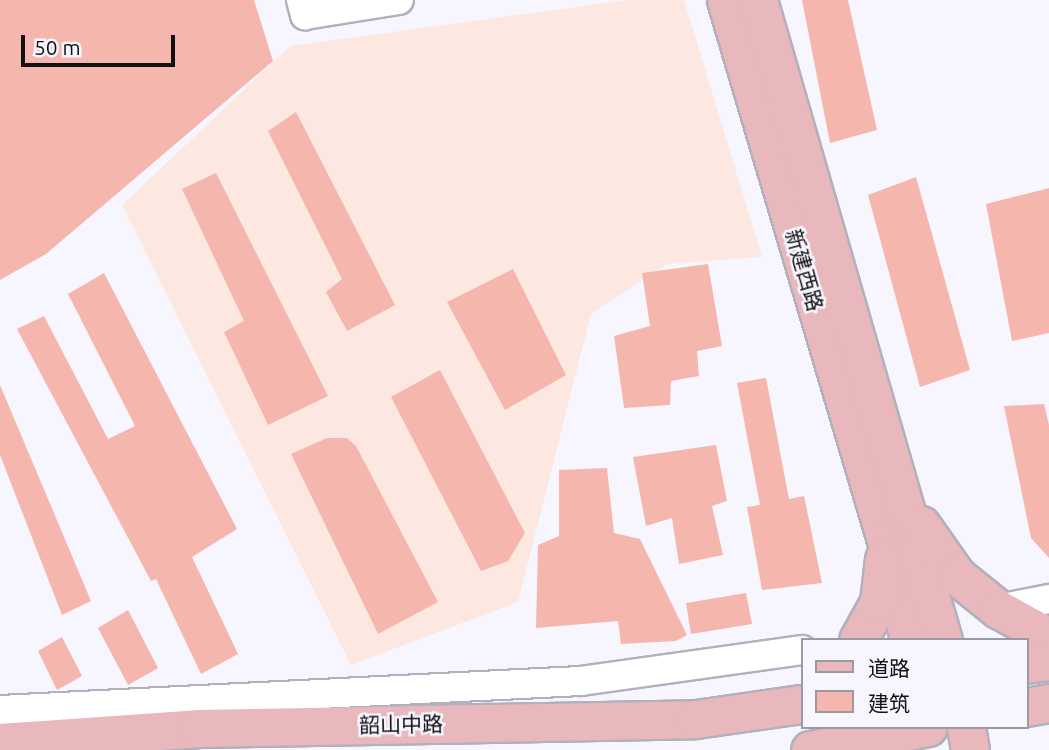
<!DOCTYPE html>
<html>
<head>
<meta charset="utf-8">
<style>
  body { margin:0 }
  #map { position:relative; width:1049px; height:750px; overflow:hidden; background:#f7f6fe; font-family:Ubuntu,"Noto Sans SC",sans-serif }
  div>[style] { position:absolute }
  .education>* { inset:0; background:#fce8e1 }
  .building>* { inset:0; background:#f5b6ae }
  .roads { filter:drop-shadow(2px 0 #b2b0bd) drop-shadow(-2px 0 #b2b0bd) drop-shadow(0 2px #b2b0bd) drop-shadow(0 -2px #b2b0bd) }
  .minor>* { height:28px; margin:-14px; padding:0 14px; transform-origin:14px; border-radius:14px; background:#fff }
  .major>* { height:37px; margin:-18.5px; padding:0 18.5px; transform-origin:18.5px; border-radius:18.5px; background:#e8b8bd }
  span { translate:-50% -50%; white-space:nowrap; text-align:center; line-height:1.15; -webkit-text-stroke:5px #f7f6fe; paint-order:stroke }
  .street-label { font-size:21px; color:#111014 }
  .legend { position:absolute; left:801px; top:638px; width:228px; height:91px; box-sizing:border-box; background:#f7f6fe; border:2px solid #9b9aa0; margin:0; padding:9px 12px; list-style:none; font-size:21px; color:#111014 }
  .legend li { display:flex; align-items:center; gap:14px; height:35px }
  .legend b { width:35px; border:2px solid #9b9aa0 }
  .scale { position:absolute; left:21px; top:35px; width:154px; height:32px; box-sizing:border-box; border:4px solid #111014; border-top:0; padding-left:9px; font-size:21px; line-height:24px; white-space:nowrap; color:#111014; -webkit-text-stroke:5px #f7f6fe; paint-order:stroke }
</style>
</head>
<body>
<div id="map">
  <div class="education">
    <i style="clip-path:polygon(628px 0,684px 0,762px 257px,667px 264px,591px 314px,518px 602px,351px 665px,122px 205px,290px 46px)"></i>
  </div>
  <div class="building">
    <i style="clip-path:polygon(0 0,254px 0,273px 61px,46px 254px,0 280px)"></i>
    <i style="clip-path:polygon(802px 0,848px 0,877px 130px,830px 143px)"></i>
    <i style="clip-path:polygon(296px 112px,395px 305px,347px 331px,326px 292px,342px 279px,268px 131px)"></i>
    <i style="clip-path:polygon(216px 173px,328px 396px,268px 425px,224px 332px,244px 321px,182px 189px)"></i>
    <i style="clip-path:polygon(916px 177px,970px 370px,920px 387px,868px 195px)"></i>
    <i style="clip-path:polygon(1049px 188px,1049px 333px,1012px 341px,986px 204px)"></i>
    <i style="clip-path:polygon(708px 264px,722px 346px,697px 351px,699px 376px,671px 381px,670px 405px,624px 408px,614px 336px,650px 326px,642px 273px)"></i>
    <i style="clip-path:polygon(513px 269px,566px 375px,505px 410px,447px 302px)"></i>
    <i style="clip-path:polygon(104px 273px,237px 529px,192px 557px,238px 654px,201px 674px,156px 579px,151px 581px,17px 329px,44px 316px,108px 439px,135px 426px,68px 294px)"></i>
    <i style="clip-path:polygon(440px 370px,525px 533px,508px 561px,481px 571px,391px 397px)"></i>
    <i style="clip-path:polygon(766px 378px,789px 499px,804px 496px,822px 583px,762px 590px,747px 507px,760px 505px,737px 383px)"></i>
    <i style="clip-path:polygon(0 385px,91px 601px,62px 615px,0 455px)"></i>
    <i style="clip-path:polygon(1044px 404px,1049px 425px,1049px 558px,1031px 538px,1004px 406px)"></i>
    <i style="clip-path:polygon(327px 438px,347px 438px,356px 446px,438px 602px,378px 634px,291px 454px)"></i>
    <i style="clip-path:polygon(716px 445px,727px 501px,712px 506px,723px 555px,679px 564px,672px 518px,646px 526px,633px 457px)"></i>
    <i style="clip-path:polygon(607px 468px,614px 533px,640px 539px,687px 635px,676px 641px,621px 644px,618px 621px,536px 628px,538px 545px,559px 536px,559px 470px)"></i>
    <i style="clip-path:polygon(746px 593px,752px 624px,691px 634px,686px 603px)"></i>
    <i style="clip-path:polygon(128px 610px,158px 668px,128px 685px,98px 628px)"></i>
    <i style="clip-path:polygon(62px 637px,82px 676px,57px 690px,38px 651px)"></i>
  </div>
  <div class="roads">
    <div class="minor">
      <i style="left:301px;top:0;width:16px;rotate:75deg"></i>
      <i style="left:305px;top:15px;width:95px;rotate:-9.1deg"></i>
      <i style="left:998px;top:609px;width:52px;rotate:-11.1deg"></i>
      <i style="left:0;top:710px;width:582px;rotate:-2.86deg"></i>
      <i style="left:581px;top:681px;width:223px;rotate:-8deg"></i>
    </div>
    <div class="major">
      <i style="left:726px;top:0;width:563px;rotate:73.5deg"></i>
      <i style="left:886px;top:540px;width:103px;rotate:77deg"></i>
      <i style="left:758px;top:0;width:666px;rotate:73.88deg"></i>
      <i style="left:921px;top:525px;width:62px;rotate:54.8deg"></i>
      <i style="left:957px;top:576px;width:53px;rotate:38.8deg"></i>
      <i style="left:998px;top:609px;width:58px;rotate:28.8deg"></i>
      <i style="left:858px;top:640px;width:43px;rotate:-61.1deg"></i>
      <i style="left:879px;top:602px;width:43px;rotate:-83.4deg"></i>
      <i style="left:1026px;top:664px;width:23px;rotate:-7deg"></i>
      <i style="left:1026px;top:707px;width:23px;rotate:-10deg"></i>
      <i style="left:966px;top:727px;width:23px;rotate:80deg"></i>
      <i style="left:0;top:742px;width:198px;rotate:-4deg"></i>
      <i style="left:198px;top:728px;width:498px;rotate:-1deg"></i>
      <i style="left:696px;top:719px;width:107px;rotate:-8.1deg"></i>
      <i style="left:810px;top:750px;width:120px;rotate:-11deg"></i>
    </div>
  </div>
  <div class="street-label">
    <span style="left:805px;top:270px;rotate:74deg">新建西路</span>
    <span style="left:401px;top:724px;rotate:-1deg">韶山中路</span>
  </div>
  <ul class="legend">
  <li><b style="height:9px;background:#e8b8bd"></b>道路</li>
  <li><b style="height:19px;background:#f5b6ae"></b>建筑</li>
  </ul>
  <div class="scale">50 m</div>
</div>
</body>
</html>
